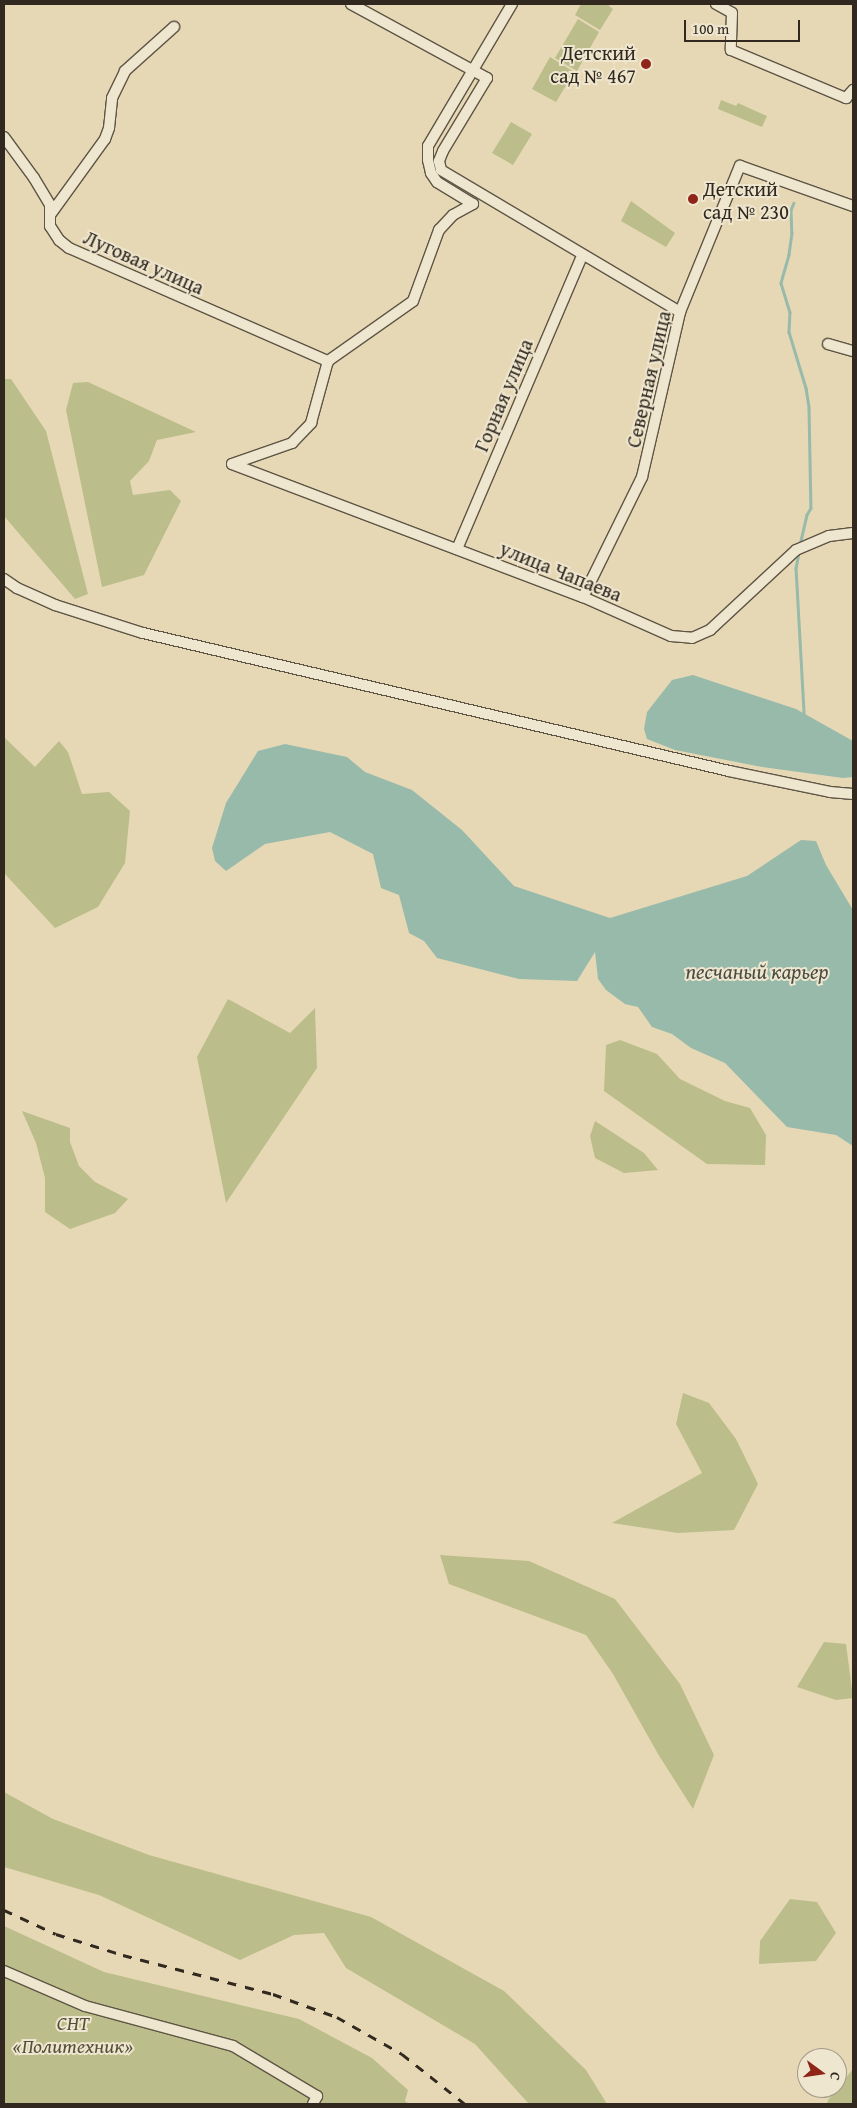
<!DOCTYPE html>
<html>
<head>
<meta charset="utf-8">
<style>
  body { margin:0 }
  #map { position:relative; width:857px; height:2108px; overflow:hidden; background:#e7d8b5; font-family:"Gentium Book Plus",serif }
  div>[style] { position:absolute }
  .green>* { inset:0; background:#bbbd8a }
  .water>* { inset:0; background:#97baab }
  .stream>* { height:2.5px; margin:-1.25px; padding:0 1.25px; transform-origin:1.25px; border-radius:1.25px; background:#97baab }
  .roads { filter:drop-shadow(1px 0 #5e5545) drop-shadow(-1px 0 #5e5545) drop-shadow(0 1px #5e5545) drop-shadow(0 -1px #5e5545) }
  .minor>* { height:10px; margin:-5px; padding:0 5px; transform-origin:5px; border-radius:5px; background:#efe6cf }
  .rail>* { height:2.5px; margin-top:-1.25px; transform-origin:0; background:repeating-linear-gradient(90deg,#312920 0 9px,transparent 0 18px) }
  .dots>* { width:14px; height:14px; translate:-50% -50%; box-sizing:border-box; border:2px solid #efe6cf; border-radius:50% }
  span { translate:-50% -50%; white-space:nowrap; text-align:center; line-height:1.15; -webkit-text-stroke:4px #efe6cf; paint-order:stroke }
  .poi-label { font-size:20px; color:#312920 }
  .right { translate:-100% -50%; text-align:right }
  .left { translate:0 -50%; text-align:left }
  .street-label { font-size:20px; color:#312920 }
  .park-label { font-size:20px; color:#544e3a; font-style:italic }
  .water-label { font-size:21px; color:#4a4d43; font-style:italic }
  .frame { position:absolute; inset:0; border:5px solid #312920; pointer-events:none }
  .north { position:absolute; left:797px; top:2048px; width:50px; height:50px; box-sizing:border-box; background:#efe6cf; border:1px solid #a39a89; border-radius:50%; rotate:104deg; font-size:14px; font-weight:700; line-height:20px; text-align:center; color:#312920 }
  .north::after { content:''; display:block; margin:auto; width:18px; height:22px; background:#8f2418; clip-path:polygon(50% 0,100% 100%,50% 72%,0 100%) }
  .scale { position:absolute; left:684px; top:20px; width:116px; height:22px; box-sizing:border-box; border:2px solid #312920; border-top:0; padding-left:6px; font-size:15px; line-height:18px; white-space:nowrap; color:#312920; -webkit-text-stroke:4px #efe6cf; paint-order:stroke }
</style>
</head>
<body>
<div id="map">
  <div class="green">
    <i style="clip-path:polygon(581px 4px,610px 4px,609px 6px,613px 9px,600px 30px,575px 15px)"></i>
    <i style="clip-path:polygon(578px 19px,599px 32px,577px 71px,555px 58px)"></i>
    <i style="clip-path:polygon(550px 57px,574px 72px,556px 102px,532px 89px)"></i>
    <i style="clip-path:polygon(721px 100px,736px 106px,738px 103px,767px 116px,762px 127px,718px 109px)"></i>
    <i style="clip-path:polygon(511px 122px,532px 134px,513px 165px,492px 153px)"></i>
    <i style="clip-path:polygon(631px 201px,675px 233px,666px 247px,621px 221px)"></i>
    <i style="clip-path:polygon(4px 379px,11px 379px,46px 431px,88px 594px,75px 599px,4px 516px)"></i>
    <i style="clip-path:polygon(88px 382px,196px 432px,157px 440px,149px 461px,130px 481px,133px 495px,170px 490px,181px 501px,144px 575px,102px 587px,66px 410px,73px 383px)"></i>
    <i style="clip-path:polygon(4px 737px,35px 767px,59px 741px,68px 752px,82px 794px,109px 792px,130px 811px,125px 863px,98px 907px,55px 928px,4px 873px)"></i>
    <i style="clip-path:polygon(228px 999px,290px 1033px,315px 1008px,317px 1068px,226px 1203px,197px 1057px)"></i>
    <i style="clip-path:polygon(620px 1040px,657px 1054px,680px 1079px,725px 1101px,750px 1108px,766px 1135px,765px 1165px,707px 1164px,604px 1091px,606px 1045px)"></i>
    <i style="clip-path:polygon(22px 1111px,70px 1128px,70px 1142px,79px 1166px,95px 1182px,128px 1199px,115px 1213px,70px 1229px,45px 1212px,45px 1178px,36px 1143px)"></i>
    <i style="clip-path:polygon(595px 1121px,644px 1153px,658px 1170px,624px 1173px,595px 1158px,590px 1136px)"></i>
    <i style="clip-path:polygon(683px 1393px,709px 1403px,736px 1439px,758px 1484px,734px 1530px,678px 1533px,612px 1523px,702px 1473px,676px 1424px)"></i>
    <i style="clip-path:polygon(440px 1555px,529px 1561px,615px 1599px,680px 1684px,714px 1755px,693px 1809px,658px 1754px,613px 1674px,586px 1635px,449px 1584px)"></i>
    <i style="clip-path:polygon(824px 1642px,846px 1644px,853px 1698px,836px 1700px,797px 1687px)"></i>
    <i style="clip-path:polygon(4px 1792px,53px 1819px,149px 1855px,371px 1917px,504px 1991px,586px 2070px,607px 2104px,529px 2104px,475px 2044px,346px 1968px,324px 1933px,294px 1935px,240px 1960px,99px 1895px,4px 1867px)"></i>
    <i style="clip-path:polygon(790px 1899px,817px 1902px,836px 1933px,816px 1961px,759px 1964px,760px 1941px)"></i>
    <i style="clip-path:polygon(4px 1926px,104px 1972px,299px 2019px,372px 2058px,408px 2090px,405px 2101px,409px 2104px,4px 2104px)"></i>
    <i style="clip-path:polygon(853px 2069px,853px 2104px,827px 2104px,828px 2100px)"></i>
  </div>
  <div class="water">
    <i style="clip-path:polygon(693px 675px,796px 709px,853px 741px,853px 777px,843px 778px,762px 767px,675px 750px,647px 739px,644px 729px,647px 712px,672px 680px)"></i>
    <i style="clip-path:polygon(285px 744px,347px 757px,365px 772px,412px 790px,462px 830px,514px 886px,610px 918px,747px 876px,801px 840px,816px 841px,826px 865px,853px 910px,853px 1146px,836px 1135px,787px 1127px,725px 1063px,691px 1048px,672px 1034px,652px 1027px,638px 1007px,625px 1004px,606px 990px,598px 979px,595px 952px,577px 981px,519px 979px,437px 958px,424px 941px,409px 933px,399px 895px,381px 888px,373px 854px,330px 832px,265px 844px,226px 871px,215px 861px,212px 848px,226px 803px,258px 751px)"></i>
  </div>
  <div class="stream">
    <i style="left:794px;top:203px;width:8px;rotate:113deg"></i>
    <i style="left:791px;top:210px;width:23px;rotate:88deg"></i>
    <i style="left:792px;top:233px;width:22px;rotate:98deg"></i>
    <i style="left:789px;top:255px;width:29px;rotate:106deg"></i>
    <i style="left:781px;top:283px;width:30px;rotate:73deg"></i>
    <i style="left:790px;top:312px;width:20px;rotate:93deg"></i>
    <i style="left:789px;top:332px;width:59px;rotate:73.1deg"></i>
    <i style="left:806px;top:388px;width:20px;rotate:81deg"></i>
    <i style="left:809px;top:408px;width:100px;rotate:88.9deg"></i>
    <i style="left:811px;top:508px;width:8px;rotate:120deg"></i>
    <i style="left:807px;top:515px;width:31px;rotate:103deg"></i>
    <i style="left:799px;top:553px;width:15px;rotate:101deg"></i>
    <i style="left:796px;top:568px;width:145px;rotate:86.8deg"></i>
  </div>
  <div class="roads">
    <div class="minor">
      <i style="left:351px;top:4px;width:155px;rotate:28.6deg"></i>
      <i style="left:487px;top:78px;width:85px;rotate:121.1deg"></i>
      <i style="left:443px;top:151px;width:11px;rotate:112deg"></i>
      <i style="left:439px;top:161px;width:9px;rotate:77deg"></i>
      <i style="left:441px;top:170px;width:278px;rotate:30.7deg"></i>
      <i style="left:716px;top:4px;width:18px;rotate:29deg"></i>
      <i style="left:732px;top:13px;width:37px;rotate:92deg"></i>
      <i style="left:731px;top:50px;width:125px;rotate:22.7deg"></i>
      <i style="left:846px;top:98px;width:11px;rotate:-49deg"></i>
      <i style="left:4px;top:137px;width:51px;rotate:53.8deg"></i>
      <i style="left:34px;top:178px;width:31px;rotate:59deg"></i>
      <i style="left:50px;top:205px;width:21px;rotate:90deg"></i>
      <i style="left:50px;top:226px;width:17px;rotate:57deg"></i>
      <i style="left:59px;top:240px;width:13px;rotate:39deg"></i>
      <i style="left:69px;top:248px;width:283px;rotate:23.6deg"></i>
      <i style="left:50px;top:215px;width:94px;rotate:-54.1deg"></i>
      <i style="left:105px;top:139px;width:12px;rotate:-70deg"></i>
      <i style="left:109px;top:128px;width:30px;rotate:-84deg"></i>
      <i style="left:112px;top:98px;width:30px;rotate:-64deg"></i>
      <i style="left:125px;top:71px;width:66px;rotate:-41.9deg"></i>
      <i style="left:828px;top:344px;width:26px;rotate:16deg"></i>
      <i style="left:232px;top:464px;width:375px;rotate:20.8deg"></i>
      <i style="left:583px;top:597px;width:96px;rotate:23.9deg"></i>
      <i style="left:671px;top:636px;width:21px;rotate:5deg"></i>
      <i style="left:692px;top:638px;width:20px;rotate:-24deg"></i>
      <i style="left:710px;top:630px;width:117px;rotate:-42.9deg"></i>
      <i style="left:796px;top:550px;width:36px;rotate:-23deg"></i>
      <i style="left:829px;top:536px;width:24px;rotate:-7deg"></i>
      <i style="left:232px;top:464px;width:64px;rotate:-19.3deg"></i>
      <i style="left:292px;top:443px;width:28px;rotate:-46deg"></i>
      <i style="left:311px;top:423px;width:64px;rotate:-74.7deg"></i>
      <i style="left:328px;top:361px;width:104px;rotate:-35.2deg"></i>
      <i style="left:413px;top:301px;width:76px;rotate:-69.9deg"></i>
      <i style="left:439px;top:230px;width:21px;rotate:-47deg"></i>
      <i style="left:453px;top:215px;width:23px;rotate:-29deg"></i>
      <i style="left:473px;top:204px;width:42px;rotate:-148.6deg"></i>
      <i style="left:437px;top:182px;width:11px;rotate:-124deg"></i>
      <i style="left:431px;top:173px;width:13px;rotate:-103deg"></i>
      <i style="left:428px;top:160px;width:14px;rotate:-90deg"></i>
      <i style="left:428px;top:146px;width:165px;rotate:-59.4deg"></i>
      <i style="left:457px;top:549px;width:319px;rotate:-66.9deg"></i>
      <i style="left:4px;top:579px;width:16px;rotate:35deg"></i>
      <i style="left:17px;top:588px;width:42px;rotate:24.1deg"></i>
      <i style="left:55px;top:605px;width:92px;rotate:17.7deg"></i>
      <i style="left:143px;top:633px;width:602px;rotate:13.25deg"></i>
      <i style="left:729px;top:771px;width:103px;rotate:11.7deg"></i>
      <i style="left:830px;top:792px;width:23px;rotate:5deg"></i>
      <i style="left:583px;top:597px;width:134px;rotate:-63.8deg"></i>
      <i style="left:642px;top:477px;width:169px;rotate:-77deg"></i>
      <i style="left:680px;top:312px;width:158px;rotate:-67.7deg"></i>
      <i style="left:740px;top:166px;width:120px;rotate:19.5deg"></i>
      <i style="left:4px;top:1971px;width:88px;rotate:23.4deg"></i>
      <i style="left:85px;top:2006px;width:153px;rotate:15.1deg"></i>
      <i style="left:233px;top:2046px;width:98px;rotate:30.8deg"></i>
      <i style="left:317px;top:2096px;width:9px;rotate:117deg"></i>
    </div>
  </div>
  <div class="rail">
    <i style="left:4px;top:1910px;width:57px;rotate:24.8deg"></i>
    <i style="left:56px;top:1934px;width:70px;rotate:17.4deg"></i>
    <i style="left:123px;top:1955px;width:155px;rotate:14.6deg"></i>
    <i style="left:273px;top:1994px;width:68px;rotate:19.8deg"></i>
    <i style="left:337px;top:2017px;width:75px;rotate:29.6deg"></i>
    <i style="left:402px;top:2054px;width:80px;rotate:38.4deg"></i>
  </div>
  <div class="dots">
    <i style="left:646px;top:64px;background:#8f2418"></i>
    <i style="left:693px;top:199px;background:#8f2418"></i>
  </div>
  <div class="poi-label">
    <span class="right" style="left:636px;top:64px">Детский<br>сад № 467</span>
    <span class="left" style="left:703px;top:200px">Детский<br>сад № 230</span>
  </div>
  <div class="street-label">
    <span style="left:144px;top:262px;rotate:24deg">Луговая улица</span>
    <span style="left:648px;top:379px;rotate:-77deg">Северная улица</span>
    <span style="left:503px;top:395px;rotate:-67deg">Горная улица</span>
    <span style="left:561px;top:571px;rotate:22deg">улица Чапаева</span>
  </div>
  <div class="park-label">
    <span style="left:73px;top:2034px">СНТ<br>«Политехник»</span>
  </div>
  <div class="water-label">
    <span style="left:757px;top:972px">песчаный карьер</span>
  </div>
  <div class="frame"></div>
  <div class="north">С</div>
  <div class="scale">100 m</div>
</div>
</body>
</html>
